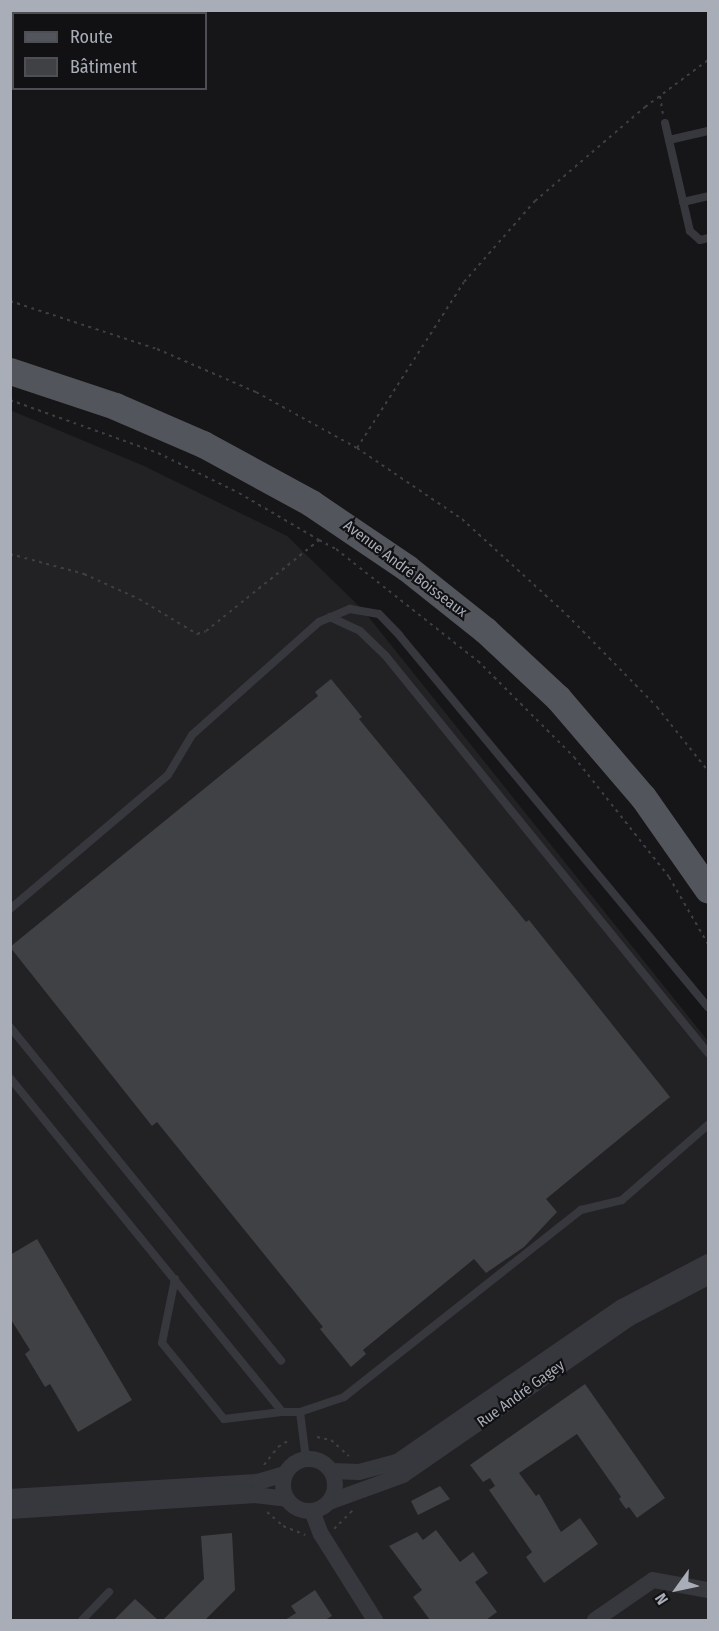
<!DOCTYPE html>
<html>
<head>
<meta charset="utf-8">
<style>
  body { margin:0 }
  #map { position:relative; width:719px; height:1631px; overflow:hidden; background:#161618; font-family:"Fira Sans Condensed",sans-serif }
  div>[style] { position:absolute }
  .built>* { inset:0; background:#222225 }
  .building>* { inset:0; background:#404145 }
  .path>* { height:2px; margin-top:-1px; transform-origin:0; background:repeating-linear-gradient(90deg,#3d3f44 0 3px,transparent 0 7.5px) }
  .service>* { height:8px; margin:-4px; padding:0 4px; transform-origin:4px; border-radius:4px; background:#37383d }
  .minor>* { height:16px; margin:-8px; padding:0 8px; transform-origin:8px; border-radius:8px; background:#37383d }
  .minor>.ring { margin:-8px; padding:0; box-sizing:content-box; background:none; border:16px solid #37383d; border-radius:50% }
  .primary>* { height:27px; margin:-13.5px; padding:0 13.5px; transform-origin:13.5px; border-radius:13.5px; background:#53555c }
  span { translate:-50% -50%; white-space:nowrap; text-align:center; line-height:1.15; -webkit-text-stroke:4.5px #111113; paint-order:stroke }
  .street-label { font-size:15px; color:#a8adb8 }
  .frame { position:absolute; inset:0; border:12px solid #a8adb8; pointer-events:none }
  .legend { position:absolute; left:12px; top:12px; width:195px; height:78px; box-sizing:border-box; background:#111113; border:2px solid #4d4f55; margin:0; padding:8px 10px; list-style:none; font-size:18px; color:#a8adb8 }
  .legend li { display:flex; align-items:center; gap:12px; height:30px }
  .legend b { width:30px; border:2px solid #4d4f55 }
  .north { position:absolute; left:647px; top:1559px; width:60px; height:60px; -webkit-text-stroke:4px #111113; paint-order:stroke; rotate:237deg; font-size:16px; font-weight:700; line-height:24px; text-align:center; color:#a8adb8 }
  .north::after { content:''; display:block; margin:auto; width:21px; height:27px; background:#a8adb8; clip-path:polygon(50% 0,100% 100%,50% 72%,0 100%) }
</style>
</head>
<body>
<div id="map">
  <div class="built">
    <i style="clip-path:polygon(10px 410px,144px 466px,287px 536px,363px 610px,708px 1041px,708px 1620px,11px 1620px)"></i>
  </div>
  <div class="building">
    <i style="clip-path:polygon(331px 679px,362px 717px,359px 719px,526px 922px,529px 920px,670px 1097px,546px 1199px,557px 1212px,524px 1247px,486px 1273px,474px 1259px,363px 1350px,366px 1354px,351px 1367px,320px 1329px,323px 1327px,157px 1122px,152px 1126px,10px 947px,318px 696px,315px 692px)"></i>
    <i style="clip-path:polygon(37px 1239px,132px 1400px,78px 1432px,50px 1384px,45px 1387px,25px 1354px,30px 1350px,10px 1318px,10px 1255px)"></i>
    <i style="clip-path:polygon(585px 1384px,665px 1498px,637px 1518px,629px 1507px,626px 1509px,619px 1499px,621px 1497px,577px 1434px,519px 1473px,536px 1496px,539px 1494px,561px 1532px,580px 1518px,598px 1544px,544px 1583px,526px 1557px,532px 1552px,489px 1490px,495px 1486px,490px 1478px,483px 1482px,470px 1465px)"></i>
    <i style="clip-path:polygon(440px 1486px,450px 1499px,418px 1515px,411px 1501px)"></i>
    <i style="clip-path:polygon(436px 1530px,460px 1562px,473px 1552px,488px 1573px,475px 1582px,497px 1612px,486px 1620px,430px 1620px,413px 1597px,422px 1590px,389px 1546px,417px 1532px,423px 1540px)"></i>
    <i style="clip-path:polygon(232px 1533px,235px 1590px,205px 1620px,163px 1620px,204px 1579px,201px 1536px)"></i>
    <i style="clip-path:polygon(315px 1590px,332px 1616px,325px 1620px,285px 1620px,296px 1613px,291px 1606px)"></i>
    <i style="clip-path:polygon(135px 1599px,158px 1620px,114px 1620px)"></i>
  </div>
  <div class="path">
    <i style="left:660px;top:96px;width:18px;rotate:81deg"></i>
    <i style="left:10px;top:301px;width:155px;rotate:18.1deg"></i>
    <i style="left:157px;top:349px;width:108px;rotate:23.5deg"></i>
    <i style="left:256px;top:392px;width:115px;rotate:29deg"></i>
    <i style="left:357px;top:448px;width:127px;rotate:34.1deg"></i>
    <i style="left:462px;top:519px;width:142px;rotate:42.4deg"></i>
    <i style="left:567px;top:615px;width:129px;rotate:45.6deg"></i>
    <i style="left:657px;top:707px;width:82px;rotate:51.4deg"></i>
    <i style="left:10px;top:400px;width:157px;rotate:19.7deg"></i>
    <i style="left:158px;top:453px;width:90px;rotate:26.3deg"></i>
    <i style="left:239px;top:493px;width:93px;rotate:30.4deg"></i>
    <i style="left:357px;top:448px;width:197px;rotate:-57.2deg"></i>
    <i style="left:464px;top:282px;width:108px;rotate:-48.8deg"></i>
    <i style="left:535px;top:201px;width:145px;rotate:-40.5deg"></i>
    <i style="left:645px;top:107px;width:79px;rotate:-36.7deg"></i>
    <i style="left:10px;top:554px;width:77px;rotate:15.1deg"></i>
    <i style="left:84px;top:574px;width:60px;rotate:24.4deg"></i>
    <i style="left:139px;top:599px;width:68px;rotate:31.1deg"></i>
    <i style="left:197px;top:634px;width:9px;rotate:-18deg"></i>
    <i style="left:206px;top:631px;width:145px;rotate:-38.8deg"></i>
    <i style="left:319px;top:540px;width:19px;rotate:28deg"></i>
    <i style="left:336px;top:549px;width:181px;rotate:38.3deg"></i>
    <i style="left:478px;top:661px;width:136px;rotate:45deg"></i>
    <i style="left:574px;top:757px;width:153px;rotate:51.6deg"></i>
    <i style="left:669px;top:877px;width:78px;rotate:59.8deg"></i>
    <i style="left:317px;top:1437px;width:14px;rotate:12deg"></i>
    <i style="left:331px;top:1440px;width:24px;rotate:42deg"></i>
    <i style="left:264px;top:1465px;width:23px;rotate:-52deg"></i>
    <i style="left:278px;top:1447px;width:13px;rotate:-32deg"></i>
    <i style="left:267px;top:1512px;width:21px;rotate:41deg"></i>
    <i style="left:283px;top:1526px;width:24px;rotate:22deg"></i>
    <i style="left:334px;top:1529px;width:27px;rotate:-45deg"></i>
  </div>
  <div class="service">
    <i style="left:665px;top:123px;width:111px;rotate:77deg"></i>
    <i style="left:690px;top:231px;width:13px;rotate:42deg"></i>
    <i style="left:700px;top:240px;width:8px;rotate:-14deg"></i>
    <i style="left:669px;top:140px;width:40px;rotate:-13deg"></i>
    <i style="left:683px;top:202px;width:26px;rotate:-13deg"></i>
    <i style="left:330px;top:617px;width:33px;rotate:25deg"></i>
    <i style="left:360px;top:631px;width:35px;rotate:44deg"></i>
    <i style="left:385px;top:655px;width:513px;rotate:50.94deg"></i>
    <i style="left:10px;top:909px;width:207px;rotate:-40.3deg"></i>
    <i style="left:168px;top:775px;width:47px;rotate:-59deg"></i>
    <i style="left:192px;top:735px;width:170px;rotate:-41.7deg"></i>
    <i style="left:319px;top:622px;width:34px;rotate:-23deg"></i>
    <i style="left:350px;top:609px;width:29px;rotate:10deg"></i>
    <i style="left:379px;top:614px;width:29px;rotate:46deg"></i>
    <i style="left:399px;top:635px;width:484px;rotate:50.3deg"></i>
    <i style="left:10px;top:1027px;width:430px;rotate:50.9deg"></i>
    <i style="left:10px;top:1078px;width:431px;rotate:50.8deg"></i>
    <i style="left:282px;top:1412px;width:18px"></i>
    <i style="left:300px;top:1412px;width:46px;rotate:-18.8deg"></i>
    <i style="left:344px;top:1397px;width:302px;rotate:-38.3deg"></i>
    <i style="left:581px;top:1210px;width:42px;rotate:-13.7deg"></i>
    <i style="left:622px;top:1200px;width:114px;rotate:-41.1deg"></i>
    <i style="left:175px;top:1279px;width:65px;rotate:101.5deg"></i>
    <i style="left:162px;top:1343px;width:98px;rotate:50.8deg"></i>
    <i style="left:224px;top:1419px;width:58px;rotate:-6.9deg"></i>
    <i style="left:300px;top:1412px;width:47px;rotate:82.7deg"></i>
    <i style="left:82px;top:1620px;width:39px;rotate:-46deg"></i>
  </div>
  <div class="minor">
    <i class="ring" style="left:283px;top:1459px;width:36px;height:36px"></i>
    <i style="left:332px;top:1471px;width:27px;rotate:2deg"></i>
    <i style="left:359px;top:1472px;width:39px;rotate:-15deg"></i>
    <i style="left:397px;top:1462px;width:273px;rotate:-34.6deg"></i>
    <i style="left:622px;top:1307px;width:97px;rotate:-27.6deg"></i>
    <i style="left:10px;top:1497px;width:248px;rotate:-3.5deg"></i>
    <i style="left:258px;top:1482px;width:28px;rotate:-17deg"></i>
    <i style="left:329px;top:1502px;width:79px;rotate:-20deg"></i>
    <i style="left:403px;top:1475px;width:274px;rotate:-34.7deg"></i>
    <i style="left:628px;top:1319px;width:90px;rotate:-27.7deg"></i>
    <i style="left:10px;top:1511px;width:246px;rotate:-3.7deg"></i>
    <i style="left:255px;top:1495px;width:32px;rotate:7deg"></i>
    <i style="left:312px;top:1511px;width:25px;rotate:69deg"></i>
    <i style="left:321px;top:1534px;width:102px;rotate:57.9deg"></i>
    <i style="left:595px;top:1620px;width:70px;rotate:-34.6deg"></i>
    <i style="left:653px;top:1580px;width:56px;rotate:10.3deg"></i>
  </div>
  <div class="primary">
    <i style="left:10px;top:371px;width:111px;rotate:18.4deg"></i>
    <i style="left:115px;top:406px;width:96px;rotate:23.4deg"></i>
    <i style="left:203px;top:444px;width:123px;rotate:28.6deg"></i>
    <i style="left:311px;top:503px;width:116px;rotate:34.1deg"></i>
    <i style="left:407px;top:568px;width:100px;rotate:38.5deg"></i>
    <i style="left:485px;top:630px;width:100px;rotate:43deg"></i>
    <i style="left:558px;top:698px;width:130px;rotate:49.4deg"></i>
    <i style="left:643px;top:797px;width:113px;rotate:55deg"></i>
  </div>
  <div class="street-label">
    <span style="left:405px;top:569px;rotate:37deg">Avenue André Boisseaux</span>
    <span style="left:521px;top:1394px;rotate:-36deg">Rue André Gagey</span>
  </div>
  <div class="frame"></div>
  <ul class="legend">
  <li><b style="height:8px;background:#53555c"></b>Route</li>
  <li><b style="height:16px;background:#404145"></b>Bâtiment</li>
  </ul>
  <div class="north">N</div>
</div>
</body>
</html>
